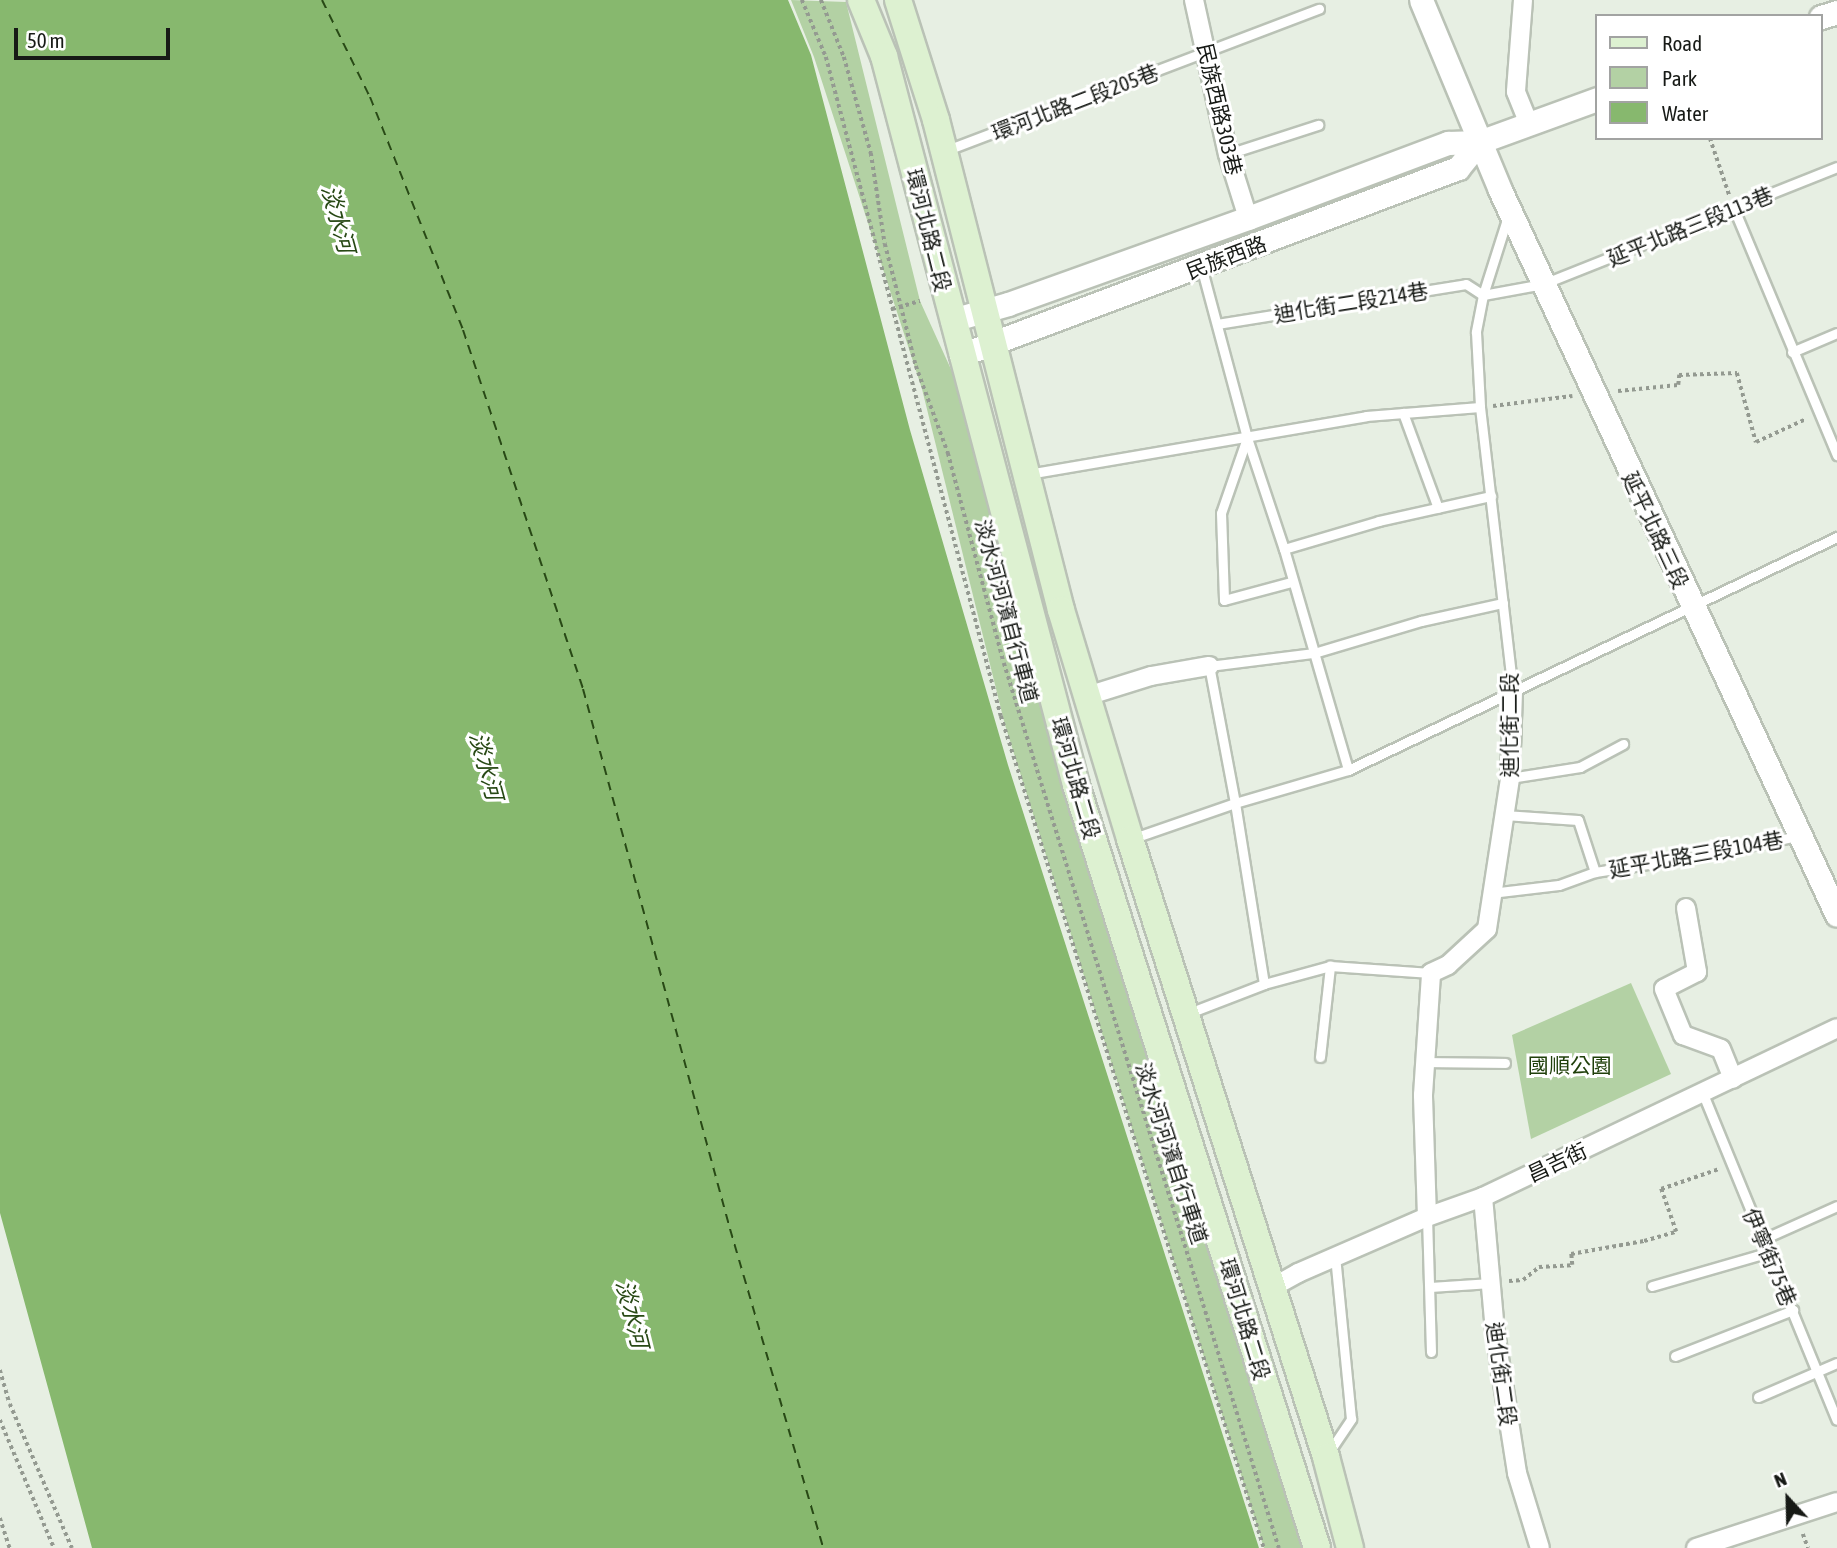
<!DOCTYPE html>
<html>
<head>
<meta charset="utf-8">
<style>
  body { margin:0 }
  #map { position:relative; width:1837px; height:1548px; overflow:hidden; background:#e7efe3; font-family:"Asap Condensed","Noto Sans TC",sans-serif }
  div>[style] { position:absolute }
  .green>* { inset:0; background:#b3d1a4 }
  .water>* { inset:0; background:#87b86e }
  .ferry>* { height:2px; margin-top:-1px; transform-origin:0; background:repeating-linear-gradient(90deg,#284915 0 9px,transparent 0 16px) }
  .path>* { height:3.5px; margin-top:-1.75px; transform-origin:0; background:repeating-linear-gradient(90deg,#949a91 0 3.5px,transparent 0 7px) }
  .roads { filter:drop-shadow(2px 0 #bac2b6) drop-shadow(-2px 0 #bac2b6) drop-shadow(0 2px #bac2b6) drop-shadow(0 -2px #bac2b6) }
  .service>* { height:9px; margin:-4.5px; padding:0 4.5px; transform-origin:4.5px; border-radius:4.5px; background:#fff }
  .minor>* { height:18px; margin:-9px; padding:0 9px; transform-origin:9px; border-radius:9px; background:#fff }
  .tertiary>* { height:23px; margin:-11.5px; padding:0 11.5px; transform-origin:11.5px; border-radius:11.5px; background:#fff }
  .secondary>* { height:26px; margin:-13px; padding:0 13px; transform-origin:13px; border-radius:13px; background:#ddf1d1 }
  span { translate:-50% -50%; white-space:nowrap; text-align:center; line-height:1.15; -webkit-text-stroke:6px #fff; paint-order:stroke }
  .street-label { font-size:21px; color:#171a16 }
  .park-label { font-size:21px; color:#20400b }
  .water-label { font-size:23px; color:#284915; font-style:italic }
  .legend { position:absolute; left:1595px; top:14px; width:228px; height:126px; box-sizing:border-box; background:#fff; border:2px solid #a2a3a2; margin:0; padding:9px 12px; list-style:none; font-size:21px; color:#171a16 }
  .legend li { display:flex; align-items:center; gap:14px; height:35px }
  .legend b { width:35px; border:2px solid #a2a3a2 }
  .north { position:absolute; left:1753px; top:1464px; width:70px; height:70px; -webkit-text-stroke:5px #fff; paint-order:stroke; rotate:338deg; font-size:19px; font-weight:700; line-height:28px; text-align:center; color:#171a16 }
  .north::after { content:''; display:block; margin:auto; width:24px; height:32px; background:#171a16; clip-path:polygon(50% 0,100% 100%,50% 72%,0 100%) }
  .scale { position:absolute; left:14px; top:28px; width:156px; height:32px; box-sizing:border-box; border:4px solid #171a16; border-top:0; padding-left:9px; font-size:21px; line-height:24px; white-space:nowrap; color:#171a16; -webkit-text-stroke:5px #fff; paint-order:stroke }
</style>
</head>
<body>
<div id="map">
  <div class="green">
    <i style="clip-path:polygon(791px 0,846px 2px,920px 301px,959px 387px,1225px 1304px,1307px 1548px,1264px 1548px,1005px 725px,922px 389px,814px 57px)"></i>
    <i style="clip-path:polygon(1631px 983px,1671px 1074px,1531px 1139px,1512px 1035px)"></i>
  </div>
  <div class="water">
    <i style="clip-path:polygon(0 0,788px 0,811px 55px,910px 430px,1008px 765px,1259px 1548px,92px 1548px,0 1213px)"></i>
  </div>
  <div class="ferry">
    <i style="left:322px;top:0;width:108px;rotate:63.7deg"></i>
    <i style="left:370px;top:97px;width:251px;rotate:68.2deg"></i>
    <i style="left:463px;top:330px;width:379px;rotate:71.5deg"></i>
    <i style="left:583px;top:689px;width:560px;rotate:74.77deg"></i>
    <i style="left:730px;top:1229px;width:332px;rotate:73.7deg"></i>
  </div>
  <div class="path">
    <i style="left:802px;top:0;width:62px;rotate:67.2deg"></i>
    <i style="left:826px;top:57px;width:682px;rotate:75.13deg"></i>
    <i style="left:1001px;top:716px;width:873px;rotate:72.46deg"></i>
    <i style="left:821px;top:0;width:61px;rotate:68deg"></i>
    <i style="left:844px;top:57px;width:100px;rotate:74.3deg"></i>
    <i style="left:871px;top:153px;width:92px;rotate:81.3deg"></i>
    <i style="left:885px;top:244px;width:64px;rotate:75.5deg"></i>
    <i style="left:901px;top:306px;width:62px;rotate:76deg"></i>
    <i style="left:916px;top:366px;width:93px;rotate:69.8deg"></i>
    <i style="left:948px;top:453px;width:217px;rotate:75.1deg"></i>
    <i style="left:1004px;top:663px;width:927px;rotate:72.74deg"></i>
    <i style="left:1710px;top:138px;width:62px;rotate:71.3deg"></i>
    <i style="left:892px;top:309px;width:29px;rotate:-16deg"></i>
    <i style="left:1618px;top:391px;width:60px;rotate:-5.7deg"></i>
    <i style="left:1678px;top:385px;width:10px;rotate:-84deg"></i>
    <i style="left:1679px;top:375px;width:58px;rotate:-2deg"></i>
    <i style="left:1737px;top:373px;width:72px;rotate:74.6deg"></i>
    <i style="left:1756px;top:442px;width:55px;rotate:-24.7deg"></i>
    <i style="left:1493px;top:406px;width:80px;rotate:-7.2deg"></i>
    <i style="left:1509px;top:1281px;width:14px;rotate:-4deg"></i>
    <i style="left:1523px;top:1280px;width:21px;rotate:-39deg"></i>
    <i style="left:1539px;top:1267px;width:33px;rotate:-3deg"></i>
    <i style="left:1572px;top:1265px;width:11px;rotate:-95deg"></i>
    <i style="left:1571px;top:1254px;width:74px;rotate:-10.1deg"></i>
    <i style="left:1644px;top:1241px;width:33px;rotate:-16deg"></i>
    <i style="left:1676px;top:1232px;width:46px;rotate:-109.2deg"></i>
    <i style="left:1661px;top:1189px;width:61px;rotate:-19deg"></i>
    <i style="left:0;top:1370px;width:35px;rotate:74deg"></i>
    <i style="left:10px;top:1404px;width:157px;rotate:66.7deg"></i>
    <i style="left:0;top:1420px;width:139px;rotate:67.1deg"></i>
    <i style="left:0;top:1518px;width:32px;rotate:72deg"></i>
    <i style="left:1803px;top:1534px;width:15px;rotate:70deg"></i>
  </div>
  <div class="roads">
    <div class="service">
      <i style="left:947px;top:150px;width:398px;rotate:-20.8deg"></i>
      <i style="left:1228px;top:154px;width:95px;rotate:-17.9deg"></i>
      <i style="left:1734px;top:209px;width:267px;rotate:67.3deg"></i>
      <i style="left:1508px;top:216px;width:83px;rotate:107.6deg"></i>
      <i style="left:1483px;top:295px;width:38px;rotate:101deg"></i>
      <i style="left:1476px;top:332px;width:75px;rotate:86.9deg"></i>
      <i style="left:1480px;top:407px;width:288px;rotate:83.4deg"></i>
      <i style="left:1201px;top:266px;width:178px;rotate:75deg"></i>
      <i style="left:1247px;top:438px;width:117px;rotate:71.6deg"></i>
      <i style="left:1284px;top:549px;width:230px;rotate:73.8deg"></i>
      <i style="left:1217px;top:324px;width:252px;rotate:-9.1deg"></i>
      <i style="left:1466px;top:284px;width:20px;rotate:33deg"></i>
      <i style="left:1483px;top:295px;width:61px;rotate:-10.4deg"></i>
      <i style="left:1543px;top:284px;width:316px;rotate:-21.7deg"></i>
      <i style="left:1792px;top:352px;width:49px;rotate:-22.9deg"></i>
      <i style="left:1403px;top:413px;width:101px;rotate:69.8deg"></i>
      <i style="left:1247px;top:438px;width:79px;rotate:109.1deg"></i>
      <i style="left:1221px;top:513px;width:87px;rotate:88deg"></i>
      <i style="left:1224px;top:600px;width:69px;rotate:-15deg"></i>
      <i style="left:1028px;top:474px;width:343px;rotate:-9.7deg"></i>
      <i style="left:1366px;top:416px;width:114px;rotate:-4.5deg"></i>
      <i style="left:1284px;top:549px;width:99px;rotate:-16.4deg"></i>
      <i style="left:1379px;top:521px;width:115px;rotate:-12.6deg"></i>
      <i style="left:1510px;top:778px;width:71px;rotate:-8.9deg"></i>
      <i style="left:1580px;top:767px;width:49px;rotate:-28.1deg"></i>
      <i style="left:1504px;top:815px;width:74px;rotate:3.9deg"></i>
      <i style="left:1578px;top:820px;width:55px;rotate:71.9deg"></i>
      <i style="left:1595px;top:872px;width:100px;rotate:-8.6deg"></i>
      <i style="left:1694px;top:857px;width:106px;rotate:-11.4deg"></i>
      <i style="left:1131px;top:839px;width:110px;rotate:-19.1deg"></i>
      <i style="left:1235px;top:803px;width:118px;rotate:-16.3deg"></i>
      <i style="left:1348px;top:770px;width:542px;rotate:-25.48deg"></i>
      <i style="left:1491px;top:893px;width:68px;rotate:-6.7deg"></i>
      <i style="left:1559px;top:885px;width:38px;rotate:-20deg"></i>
      <i style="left:1264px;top:984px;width:183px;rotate:-99.1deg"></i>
      <i style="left:1235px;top:803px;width:139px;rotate:-100.7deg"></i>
      <i style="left:1209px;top:666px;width:106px;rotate:-7.1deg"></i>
      <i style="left:1314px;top:653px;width:112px;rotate:-16.7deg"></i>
      <i style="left:1421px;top:621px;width:84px;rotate:-12.4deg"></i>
      <i style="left:1189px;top:1013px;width:80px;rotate:-21.1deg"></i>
      <i style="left:1264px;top:984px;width:68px;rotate:-15.3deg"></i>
      <i style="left:1330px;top:966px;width:101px;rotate:4deg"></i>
      <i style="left:1320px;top:1057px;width:92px;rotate:-83.7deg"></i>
      <i style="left:1425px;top:1062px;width:80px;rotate:0.7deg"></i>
      <i style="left:1703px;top:1094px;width:352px;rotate:67.7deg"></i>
      <i style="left:1427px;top:1217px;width:135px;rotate:88.3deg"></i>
      <i style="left:1761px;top:1240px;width:83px;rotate:-24.1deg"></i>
      <i style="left:1652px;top:1286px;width:119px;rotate:-16.1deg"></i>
      <i style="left:1430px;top:1287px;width:61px;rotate:-3.8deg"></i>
      <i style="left:1675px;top:1356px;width:127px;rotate:-21.3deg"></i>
      <i style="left:1758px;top:1397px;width:86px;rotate:-23.3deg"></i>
      <i style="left:1329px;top:1452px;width:40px;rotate:-56deg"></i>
      <i style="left:1351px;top:1419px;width:163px;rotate:-95.6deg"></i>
    </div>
    <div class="minor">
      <i style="left:1194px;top:0;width:158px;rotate:77.6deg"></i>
      <i style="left:1228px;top:154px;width:67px;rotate:72.6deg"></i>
      <i style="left:1523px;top:0;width:92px;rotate:94.4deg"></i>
      <i style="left:1516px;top:92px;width:35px;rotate:68deg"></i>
      <i style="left:1087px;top:696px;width:67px;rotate:-17.4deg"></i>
      <i style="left:1151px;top:676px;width:59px;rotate:-9.8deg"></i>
      <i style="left:1686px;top:908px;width:65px;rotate:80.2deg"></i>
      <i style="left:1697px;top:972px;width:37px;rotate:153deg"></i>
      <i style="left:1664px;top:989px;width:50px;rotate:67.6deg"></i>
      <i style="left:1683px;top:1035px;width:40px;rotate:20.2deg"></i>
      <i style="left:1721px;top:1049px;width:32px;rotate:68deg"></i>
      <i style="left:1483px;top:1197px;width:136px;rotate:84.9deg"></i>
      <i style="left:1495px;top:1332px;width:143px;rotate:81.1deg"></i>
      <i style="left:1517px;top:1473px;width:78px;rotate:73deg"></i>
      <i style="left:1427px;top:1217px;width:122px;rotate:-91.9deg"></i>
      <i style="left:1423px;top:1095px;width:122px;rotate:-86.2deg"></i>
      <i style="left:1431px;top:973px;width:19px;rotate:-25deg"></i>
      <i style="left:1448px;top:965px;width:53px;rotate:-42.7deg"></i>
      <i style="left:1487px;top:929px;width:153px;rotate:-81.3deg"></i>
      <i style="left:1510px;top:778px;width:85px;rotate:-88deg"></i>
      <i style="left:1273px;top:1287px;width:29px;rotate:-29deg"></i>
      <i style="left:1298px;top:1273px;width:141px;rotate:-23.5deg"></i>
      <i style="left:1427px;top:1217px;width:59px;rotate:-19.7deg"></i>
      <i style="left:1483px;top:1197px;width:392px;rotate:-25.5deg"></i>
      <i style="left:1696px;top:1548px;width:148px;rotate:-18.1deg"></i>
    </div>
    <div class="tertiary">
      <i style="left:1421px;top:0;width:206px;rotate:67.4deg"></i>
      <i style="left:1500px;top:190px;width:799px;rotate:65.07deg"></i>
      <i style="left:1821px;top:17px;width:17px;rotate:-17deg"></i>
      <i style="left:952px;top:320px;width:58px;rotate:-15.9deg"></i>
      <i style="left:1008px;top:304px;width:255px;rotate:-19.7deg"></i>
      <i style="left:1248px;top:218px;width:214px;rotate:-20.6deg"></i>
      <i style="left:1448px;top:143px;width:31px;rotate:-2deg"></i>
      <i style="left:1479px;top:142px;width:126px;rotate:-20deg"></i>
      <i style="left:961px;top:355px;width:531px;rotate:-20.62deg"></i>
      <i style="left:1458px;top:168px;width:33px;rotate:-51deg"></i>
    </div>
    <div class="secondary">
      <i style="left:861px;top:0;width:61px;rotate:67.7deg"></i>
      <i style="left:884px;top:56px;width:754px;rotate:75.24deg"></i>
      <i style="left:1076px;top:785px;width:800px;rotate:72.47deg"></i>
      <i style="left:898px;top:0;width:126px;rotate:72.4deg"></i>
      <i style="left:936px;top:120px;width:506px;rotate:75.69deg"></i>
      <i style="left:1061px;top:610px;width:239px;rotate:73.2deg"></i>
      <i style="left:1130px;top:839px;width:648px;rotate:72.4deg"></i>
      <i style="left:1326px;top:1457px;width:94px;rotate:75.2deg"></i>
    </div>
  </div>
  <div class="street-label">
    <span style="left:1075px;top:102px;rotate:-21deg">環河北路二段205巷</span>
    <span style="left:1220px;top:109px;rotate:77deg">民族西路303巷</span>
    <span style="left:1690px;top:226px;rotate:-22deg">延平北路三段113巷</span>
    <span style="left:929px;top:230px;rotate:76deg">環河北路二段</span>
    <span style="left:1226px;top:257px;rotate:-21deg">民族西路</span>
    <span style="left:1351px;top:302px;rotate:-9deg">迪化街二段214巷</span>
    <span style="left:1656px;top:530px;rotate:65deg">延平北路三段</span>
    <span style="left:1007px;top:611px;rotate:75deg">淡水河河濱自行車道</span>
    <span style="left:1509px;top:725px;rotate:-90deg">迪化街二段</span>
    <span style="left:1076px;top:778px;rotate:74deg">環河北路二段</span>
    <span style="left:1696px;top:854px;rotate:-10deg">延平北路三段104巷</span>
    <span style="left:1172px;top:1153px;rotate:72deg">淡水河河濱自行車道</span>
    <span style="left:1557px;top:1162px;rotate:-25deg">昌吉街</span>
    <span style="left:1770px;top:1257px;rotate:67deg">伊寧街75巷</span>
    <span style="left:1245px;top:1319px;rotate:73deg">環河北路二段</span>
    <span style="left:1502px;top:1374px;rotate:82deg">迪化街二段</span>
  </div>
  <div class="park-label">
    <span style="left:1570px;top:1065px">國順公園</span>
  </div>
  <div class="water-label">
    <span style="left:338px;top:219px;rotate:75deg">淡水河</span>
    <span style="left:486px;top:766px;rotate:75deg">淡水河</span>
    <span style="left:632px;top:1314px;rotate:76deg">淡水河</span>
  </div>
  <ul class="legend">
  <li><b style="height:9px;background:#ddf1d1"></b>Road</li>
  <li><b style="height:19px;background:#b3d1a4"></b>Park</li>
  <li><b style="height:19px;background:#87b86e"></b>Water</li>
  </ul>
  <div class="north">N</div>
  <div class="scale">50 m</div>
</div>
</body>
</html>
